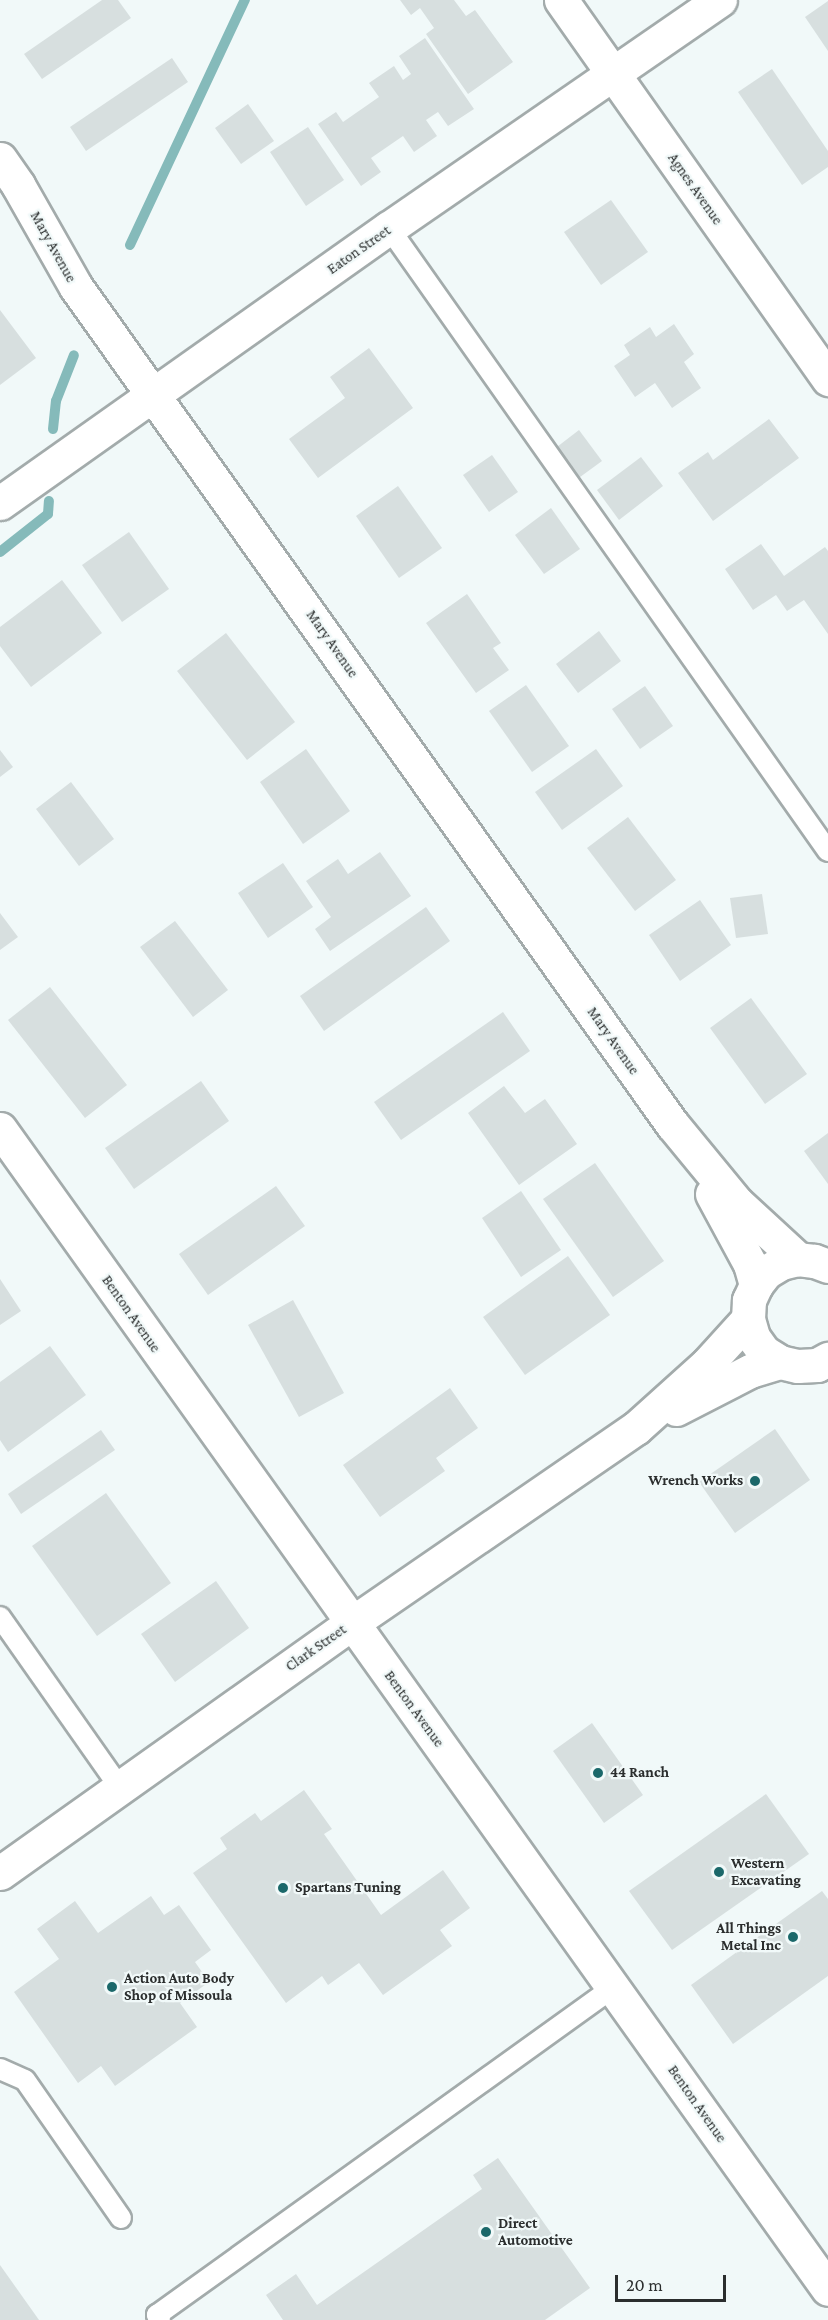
<!DOCTYPE html>
<html>
<head>
<meta charset="utf-8">
<style>
  body { margin:0 }
  #map { position:relative; width:828px; height:2320px; overflow:hidden; background:#f1f9f9; font-family:"Crimson Pro",serif }
  div>[style] { position:absolute }
  .stream>* { height:10px; margin:-5px; padding:0 5px; transform-origin:5px; border-radius:5px; background:#85baba }
  .building>* { inset:0; background:#d7dfdf }
  .roads { filter:drop-shadow(2px 0 #a3abab) drop-shadow(-2px 0 #a3abab) drop-shadow(0 2px #a3abab) drop-shadow(0 -2px #a3abab) }
  .lane>* { height:20px; margin:-10px; padding:0 10px; transform-origin:10px; border-radius:10px; background:#fff }
  .street>* { height:33px; margin:-16.5px; padding:0 16.5px; transform-origin:16.5px; border-radius:16.5px; background:#fff }
  .secondary>* { height:33px; margin:-16.5px; padding:0 16.5px; transform-origin:16.5px; border-radius:16.5px; background:#fff }
  .dots>* { width:16px; height:16px; translate:-50% -50%; box-sizing:border-box; border:3px solid #f1f9f9; border-radius:50% }
  span { translate:-50% -50%; white-space:nowrap; text-align:center; line-height:1.15; -webkit-text-stroke:4.5px #f1f9f9; paint-order:stroke }
  .street-label { font-size:15px; color:#2b2e2e }
  .poi-label { font-size:15px; color:#2b2e2e; font-weight:700 }
  .right { translate:-100% -50%; text-align:right }
  .left { translate:0 -50%; text-align:left }
  .scale { position:absolute; left:615px; top:2275px; width:111px; height:27px; box-sizing:border-box; border:3px solid #2b2e2e; border-top:0; padding-left:8px; font-size:18px; line-height:21px; white-space:nowrap; color:#2b2e2e; -webkit-text-stroke:4px #f1f9f9; paint-order:stroke }
</style>
</head>
<body>
<div id="map">
  <div class="stream">
    <i style="left:130px;top:245px;width:271px;rotate:-64.9deg"></i>
    <i style="left:53px;top:429px;width:28px;rotate:-84deg"></i>
    <i style="left:56px;top:401px;width:49px;rotate:-68.6deg"></i>
    <i style="left:0;top:552px;width:61px;rotate:-38.4deg"></i>
    <i style="left:48px;top:514px;width:13px;rotate:-86deg"></i>
  </div>
  <div class="building">
    <i style="clip-path:polygon(102px 0,118px 0,131px 18px,42px 79px,24px 54px)"></i>
    <i style="clip-path:polygon(400px 0,454px 0,466px 16px,475px 10px,513px 62px,468px 94px,426px 34px,434px 28px,420px 8px,411px 15px)"></i>
    <i style="clip-path:polygon(828px 1px,828px 51px,805px 17px)"></i>
    <i style="clip-path:polygon(425px 38px,474px 109px,448px 126px,438px 112px,426px 120px,437px 136px,414px 152px,403px 136px,371px 158px,381px 172px,361px 186px,318px 124px,336px 112px,343px 122px,379px 97px,369px 83px,394px 66px,403px 80px,411px 74px,399px 56px)"></i>
    <i style="clip-path:polygon(172px 58px,188px 82px,86px 151px,70px 127px)"></i>
    <i style="clip-path:polygon(772px 69px,828px 151px,828px 167px,802px 185px,738px 92px)"></i>
    <i style="clip-path:polygon(248px 104px,274px 141px,241px 164px,215px 128px)"></i>
    <i style="clip-path:polygon(308px 127px,344px 180px,306px 206px,270px 152px)"></i>
    <i style="clip-path:polygon(611px 200px,648px 252px,601px 285px,564px 232px)"></i>
    <i style="clip-path:polygon(0 310px,36px 358px,0 385px)"></i>
    <i style="clip-path:polygon(674px 324px,694px 354px,684px 362px,701px 388px,672px 408px,655px 383px,635px 397px,614px 366px,630px 355px,624px 345px,650px 327px,656px 337px)"></i>
    <i style="clip-path:polygon(369px 348px,413px 408px,318px 478px,289px 439px,345px 398px,330px 377px)"></i>
    <i style="clip-path:polygon(769px 419px,799px 458px,713px 521px,678px 473px,708px 452px,713px 460px)"></i>
    <i style="clip-path:polygon(579px 430px,602px 461px,576px 480px,553px 450px)"></i>
    <i style="clip-path:polygon(492px 455px,518px 492px,489px 512px,463px 475px)"></i>
    <i style="clip-path:polygon(641px 457px,663px 486px,619px 520px,597px 490px)"></i>
    <i style="clip-path:polygon(398px 486px,442px 548px,399px 578px,356px 516px)"></i>
    <i style="clip-path:polygon(551px 508px,580px 549px,544px 574px,515px 535px)"></i>
    <i style="clip-path:polygon(129px 532px,169px 589px,122px 622px,82px 565px)"></i>
    <i style="clip-path:polygon(761px 544px,784px 576px,825px 547px,828px 551px,828px 634px,804px 600px,787px 611px,776px 595px,753px 610px,725px 569px)"></i>
    <i style="clip-path:polygon(62px 580px,102px 633px,31px 687px,0 646px,0 627px)"></i>
    <i style="clip-path:polygon(467px 594px,501px 643px,493px 648px,509px 670px,476px 693px,426px 623px)"></i>
    <i style="clip-path:polygon(599px 631px,621px 661px,578px 693px,556px 664px)"></i>
    <i style="clip-path:polygon(226px 633px,295px 722px,247px 760px,177px 671px)"></i>
    <i style="clip-path:polygon(526px 685px,569px 746px,532px 772px,489px 711px)"></i>
    <i style="clip-path:polygon(645px 686px,673px 726px,640px 749px,612px 709px)"></i>
    <i style="clip-path:polygon(306px 749px,350px 811px,303px 844px,260px 782px)"></i>
    <i style="clip-path:polygon(596px 749px,623px 786px,562px 830px,535px 792px)"></i>
    <i style="clip-path:polygon(0 750px,13px 767px,0 777px)"></i>
    <i style="clip-path:polygon(71px 782px,114px 839px,79px 866px,36px 809px)"></i>
    <i style="clip-path:polygon(628px 817px,676px 880px,635px 911px,587px 848px)"></i>
    <i style="clip-path:polygon(380px 852px,411px 896px,330px 951px,315px 929px,331px 917px,306px 881px,338px 859px,348px 874px)"></i>
    <i style="clip-path:polygon(283px 863px,313px 907px,268px 938px,238px 893px)"></i>
    <i style="clip-path:polygon(762px 894px,768px 934px,736px 938px,730px 898px)"></i>
    <i style="clip-path:polygon(700px 900px,731px 945px,680px 981px,649px 935px)"></i>
    <i style="clip-path:polygon(426px 907px,450px 941px,324px 1031px,300px 996px)"></i>
    <i style="clip-path:polygon(0 913px,18px 937px,0 950px)"></i>
    <i style="clip-path:polygon(175px 921px,228px 990px,193px 1017px,140px 947px)"></i>
    <i style="clip-path:polygon(50px 987px,127px 1085px,85px 1118px,8px 1020px)"></i>
    <i style="clip-path:polygon(751px 998px,807px 1074px,765px 1104px,710px 1028px)"></i>
    <i style="clip-path:polygon(503px 1012px,530px 1051px,401px 1140px,374px 1102px)"></i>
    <i style="clip-path:polygon(201px 1081px,229px 1121px,134px 1189px,105px 1148px)"></i>
    <i style="clip-path:polygon(504px 1086px,525px 1113px,545px 1099px,577px 1144px,519px 1185px,468px 1113px)"></i>
    <i style="clip-path:polygon(828px 1133px,828px 1184px,804px 1151px)"></i>
    <i style="clip-path:polygon(595px 1163px,664px 1261px,613px 1297px,543px 1199px)"></i>
    <i style="clip-path:polygon(276px 1186px,305px 1226px,208px 1295px,179px 1254px)"></i>
    <i style="clip-path:polygon(521px 1191px,561px 1250px,521px 1277px,482px 1218px)"></i>
    <i style="clip-path:polygon(568px 1256px,610px 1315px,525px 1375px,483px 1317px)"></i>
    <i style="clip-path:polygon(0 1279px,21px 1311px,0 1325px)"></i>
    <i style="clip-path:polygon(293px 1300px,344px 1393px,299px 1417px,248px 1325px)"></i>
    <i style="clip-path:polygon(50px 1346px,86px 1395px,8px 1452px,0 1440px,0 1382px)"></i>
    <i style="clip-path:polygon(450px 1388px,478px 1428px,436px 1458px,445px 1471px,380px 1517px,343px 1465px)"></i>
    <i style="clip-path:polygon(775px 1429px,810px 1480px,735px 1533px,699px 1482px)"></i>
    <i style="clip-path:polygon(101px 1430px,115px 1450px,21px 1514px,8px 1494px)"></i>
    <i style="clip-path:polygon(106px 1493px,171px 1583px,97px 1636px,32px 1546px)"></i>
    <i style="clip-path:polygon(216px 1581px,249px 1628px,175px 1682px,141px 1634px)"></i>
    <i style="clip-path:polygon(592px 1723px,643px 1795px,604px 1823px,553px 1751px)"></i>
    <i style="clip-path:polygon(304px 1790px,332px 1829px,324px 1834px,381px 1915px,443px 1870px,470px 1908px,440px 1930px,452px 1946px,383px 1995px,359px 1963px,328px 1985px,322px 1976px,286px 2003px,193px 1873px,227px 1849px,220px 1838px,255px 1813px,261px 1821px)"></i>
    <i style="clip-path:polygon(766px 1794px,809px 1854px,672px 1950px,629px 1891px)"></i>
    <i style="clip-path:polygon(822px 1891px,828px 1899px,828px 1976px,733px 2044px,691px 1985px)"></i>
    <i style="clip-path:polygon(151px 1896px,164px 1915px,179px 1905px,211px 1950px,195px 1962px,209px 1982px,180px 2003px,197px 2027px,115px 2086px,101px 2066px,78px 2083px,14px 1992px,59px 1959px,37px 1929px,75px 1901px,98px 1933px)"></i>
    <i style="clip-path:polygon(498px 2158px,590px 2288px,545px 2320px,283px 2320px,266px 2295px,296px 2274px,317px 2305px,482px 2189px,473px 2175px)"></i>
    <i style="clip-path:polygon(0 2265px,39px 2320px,0 2320px)"></i>
  </div>
  <div class="roads">
    <div class="lane">
      <i style="left:389px;top:228px;width:762px;rotate:54.83deg"></i>
      <i style="left:0;top:1617px;width:209px;rotate:54.9deg"></i>
      <i style="left:0;top:2069px;width:27px;rotate:24deg"></i>
      <i style="left:25px;top:2080px;width:168px;rotate:55.2deg"></i>
      <i style="left:160px;top:2320px;width:6px;rotate:-121deg"></i>
      <i style="left:157px;top:2315px;width:563px;rotate:-35.67deg"></i>
    </div>
    <div class="street">
      <i style="left:561px;top:0;width:464px;rotate:54.8deg"></i>
      <i style="left:0;top:503px;width:476px;rotate:-35.3deg"></i>
      <i style="left:389px;top:228px;width:402px;rotate:-34.6deg"></i>
      <i style="left:0;top:1129px;width:1425px;rotate:54.48deg"></i>
      <i style="left:676px;top:1409px;width:83px;rotate:-27.2deg"></i>
      <i style="left:750px;top:1371px;width:31px;rotate:-17deg"></i>
      <i style="left:0;top:1873px;width:432px;rotate:-35.4deg"></i>
      <i style="left:352px;top:1623px;width:345px;rotate:-34.5deg"></i>
      <i style="left:636px;top:1428px;width:96px;rotate:-42deg"></i>
      <i style="left:707px;top:1364px;width:61px;rotate:-47.7deg"></i>
    </div>
    <div class="secondary">
      <i style="left:0;top:159px;width:32px;rotate:55deg"></i>
      <i style="left:18px;top:185px;width:117px;rotate:60.4deg"></i>
      <i style="left:76px;top:287px;width:1028px;rotate:54.55deg"></i>
      <i style="left:672px;top:1124px;width:102px;rotate:50.6deg"></i>
      <i style="left:737px;top:1203px;width:83px;rotate:42.6deg"></i>
      <i style="left:712px;top:1194px;width:80px;rotate:61.5deg"></i>
      <i style="left:750px;top:1264px;width:22px;rotate:74deg"></i>
      <i style="left:828px;top:1266px;width:15px;rotate:-160deg"></i>
      <i style="left:814px;top:1261px;width:16px;rotate:-173deg"></i>
      <i style="left:798px;top:1259px;width:17px;rotate:167deg"></i>
      <i style="left:781px;top:1263px;width:17px;rotate:149deg"></i>
      <i style="left:766px;top:1272px;width:16px;rotate:128deg"></i>
      <i style="left:756px;top:1285px;width:17px;rotate:115deg"></i>
      <i style="left:749px;top:1300px;width:19px;rotate:93deg"></i>
      <i style="left:748px;top:1319px;width:19px;rotate:74deg"></i>
      <i style="left:753px;top:1337px;width:19px;rotate:54deg"></i>
      <i style="left:764px;top:1352px;width:19px;rotate:32deg"></i>
      <i style="left:780px;top:1362px;width:18px;rotate:13deg"></i>
      <i style="left:798px;top:1366px;width:19px;rotate:-3deg"></i>
      <i style="left:817px;top:1365px;width:13px;rotate:-29deg"></i>
    </div>
  </div>
  <div class="dots">
    <i style="left:755px;top:1481px;background:#1b686a"></i>
    <i style="left:598px;top:1773px;background:#1b686a"></i>
    <i style="left:719px;top:1872px;background:#1b686a"></i>
    <i style="left:283px;top:1888px;background:#1b686a"></i>
    <i style="left:793px;top:1937px;background:#1b686a"></i>
    <i style="left:112px;top:1987px;background:#1b686a"></i>
    <i style="left:486px;top:2232px;background:#1b686a"></i>
  </div>
  <div class="street-label">
    <span style="left:695px;top:189px;rotate:55deg">Agnes Avenue</span>
    <span style="left:53px;top:247px;rotate:61deg">Mary Avenue</span>
    <span style="left:359px;top:250px;rotate:-35deg">Eaton Street</span>
    <span style="left:332px;top:644px;rotate:55deg">Mary Avenue</span>
    <span style="left:613px;top:1041px;rotate:55deg">Mary Avenue</span>
    <span style="left:131px;top:1314px;rotate:55deg">Benton Avenue</span>
    <span style="left:316px;top:1648px;rotate:-35deg">Clark Street</span>
    <span style="left:414px;top:1709px;rotate:54deg">Benton Avenue</span>
    <span style="left:697px;top:2104px;rotate:55deg">Benton Avenue</span>
  </div>
  <div class="poi-label">
    <span class="right" style="left:743px;top:1481px">Wrench Works</span>
    <span class="left" style="left:610px;top:1773px">44 Ranch</span>
    <span class="left" style="left:731px;top:1872px">Western<br>Excavating</span>
    <span class="left" style="left:295px;top:1888px">Spartans Tuning</span>
    <span class="right" style="left:781px;top:1937px">All Things<br>Metal Inc</span>
    <span class="left" style="left:124px;top:1987px">Action Auto Body<br>Shop of Missoula</span>
    <span class="left" style="left:498px;top:2232px">Direct<br>Automotive</span>
  </div>
  <div class="scale">20 m</div>
</div>
</body>
</html>
